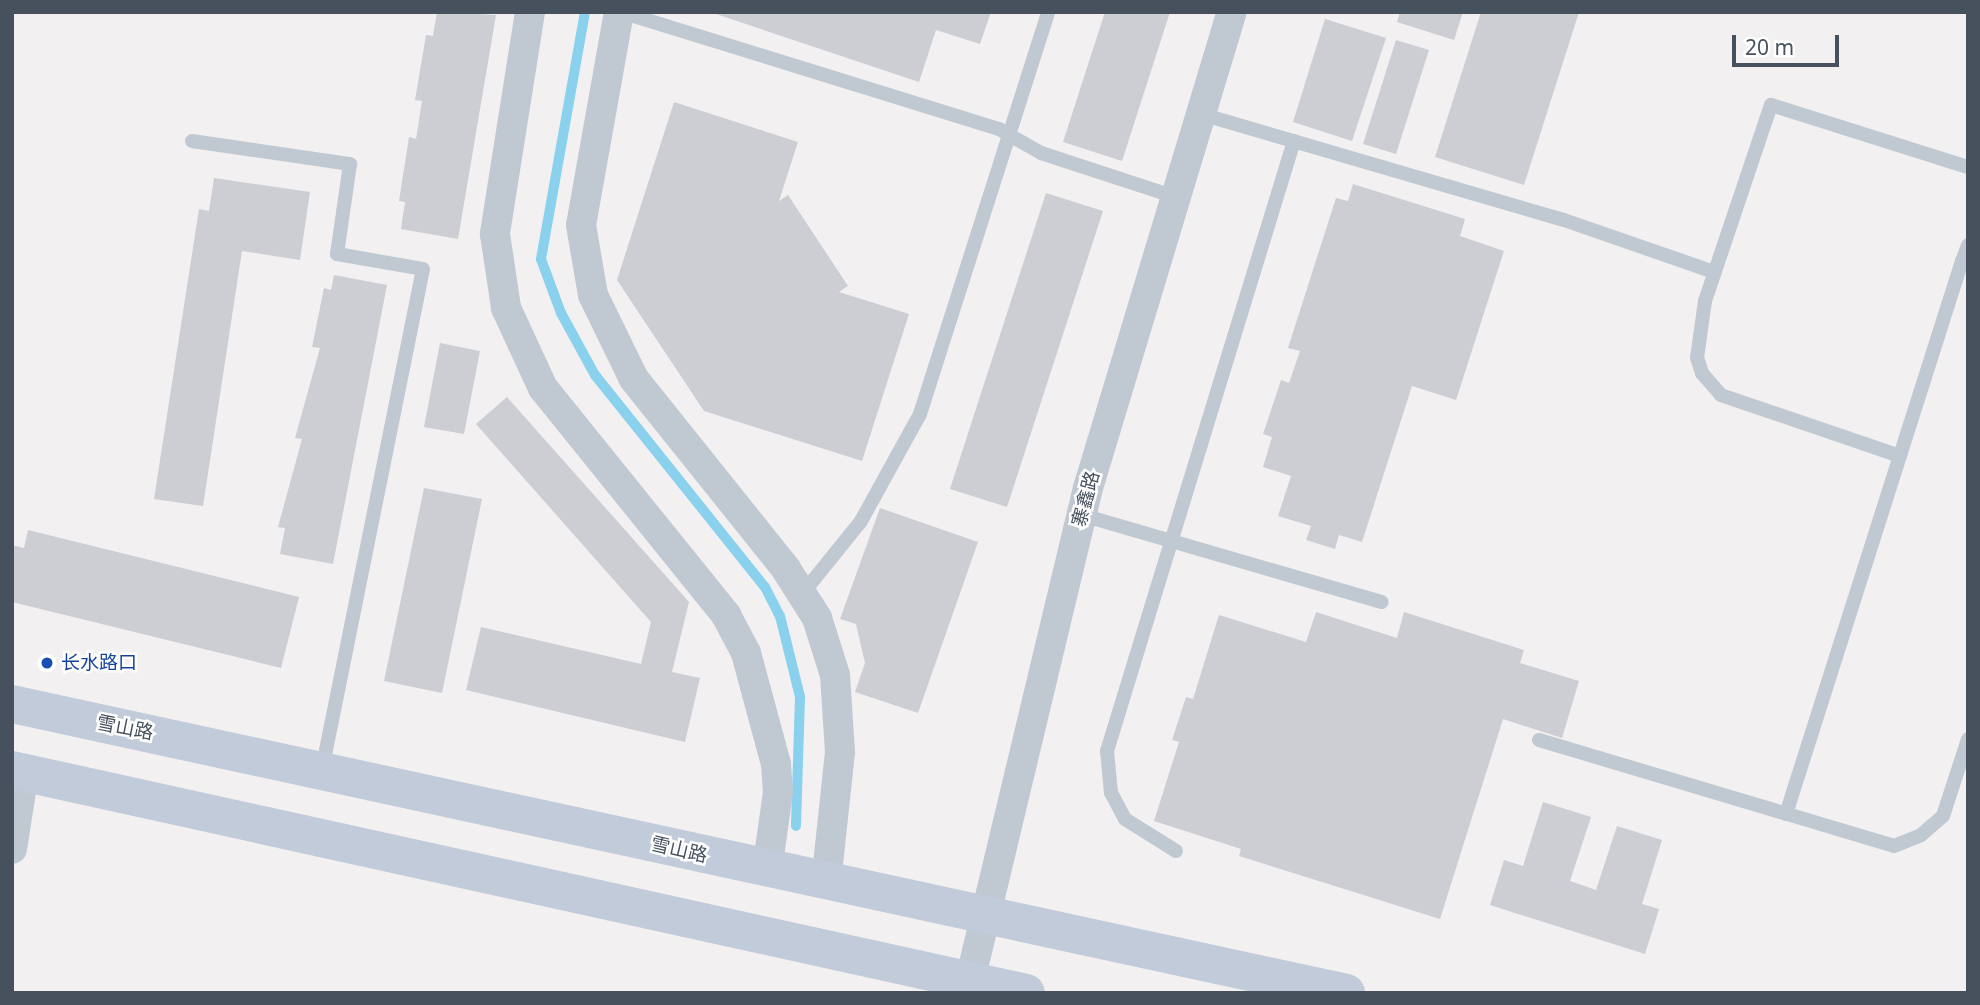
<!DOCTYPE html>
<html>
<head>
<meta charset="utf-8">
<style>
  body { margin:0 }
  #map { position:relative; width:1980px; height:1005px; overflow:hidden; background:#f2f0f0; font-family:"Noto Sans","Noto Sans SC",sans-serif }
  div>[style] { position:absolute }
  .stream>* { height:10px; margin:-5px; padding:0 5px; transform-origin:5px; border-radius:5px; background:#8ad1ee }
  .building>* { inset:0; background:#ccced4 }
  .service>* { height:14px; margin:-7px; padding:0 7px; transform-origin:7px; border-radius:7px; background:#c0c9d2 }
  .minor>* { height:30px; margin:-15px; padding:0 15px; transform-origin:15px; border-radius:15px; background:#c0c9d2 }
  .secondary>* { height:38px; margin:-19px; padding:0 19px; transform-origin:19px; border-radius:19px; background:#c2cbd9 }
  .dots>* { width:19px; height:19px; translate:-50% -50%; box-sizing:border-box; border:4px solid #fff; border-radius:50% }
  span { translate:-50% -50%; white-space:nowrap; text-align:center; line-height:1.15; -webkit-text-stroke:5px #fff; paint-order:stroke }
  .street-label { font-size:19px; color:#47515e }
  .transit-label { font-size:19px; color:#164399 }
  .left { translate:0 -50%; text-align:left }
  .frame { position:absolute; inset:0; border:14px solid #47515e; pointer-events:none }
  .scale { position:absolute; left:1732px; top:35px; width:107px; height:32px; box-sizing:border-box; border:4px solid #47515e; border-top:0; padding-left:9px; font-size:21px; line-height:24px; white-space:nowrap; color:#47515e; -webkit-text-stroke:5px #fff; paint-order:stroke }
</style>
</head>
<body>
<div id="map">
  <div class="stream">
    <i style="left:585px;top:12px;width:251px;rotate:100.1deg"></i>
    <i style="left:541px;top:259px;width:58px;rotate:69.7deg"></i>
    <i style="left:561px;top:313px;width:71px;rotate:61.3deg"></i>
    <i style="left:595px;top:375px;width:272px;rotate:51.3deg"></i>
    <i style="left:765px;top:587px;width:33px;rotate:63deg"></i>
    <i style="left:780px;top:616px;width:83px;rotate:76.1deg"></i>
    <i style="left:800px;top:697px;width:129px;rotate:91.8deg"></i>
  </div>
  <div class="building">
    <i style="clip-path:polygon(437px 12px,496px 15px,458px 239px,401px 229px,405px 202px,399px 201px,409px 137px,416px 139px,422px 101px,415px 100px,426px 35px,433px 36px)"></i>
    <i style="clip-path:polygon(710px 12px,991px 12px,980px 44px,936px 30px,919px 82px)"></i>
    <i style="clip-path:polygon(1105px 12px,1170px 12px,1122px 161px,1063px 142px)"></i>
    <i style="clip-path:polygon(1400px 12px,1463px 12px,1454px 40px,1397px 22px)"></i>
    <i style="clip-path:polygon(1481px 12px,1579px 12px,1524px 185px,1435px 157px)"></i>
    <i style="clip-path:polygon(1325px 19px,1386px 38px,1352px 141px,1293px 122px)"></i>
    <i style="clip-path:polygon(1396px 40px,1429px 50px,1396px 154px,1363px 144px)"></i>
    <i style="clip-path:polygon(674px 102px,798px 142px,779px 201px,788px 195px,848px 286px,839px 292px,909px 314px,862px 461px,704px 411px,617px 280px)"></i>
    <i style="clip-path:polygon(214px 178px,310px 192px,300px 260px,242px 251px,203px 506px,154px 499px,199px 209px,209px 211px)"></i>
    <i style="clip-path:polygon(1353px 184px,1465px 219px,1460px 236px,1504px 251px,1456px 400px,1412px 386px,1362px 542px,1339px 535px,1335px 549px,1306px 540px,1311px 526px,1278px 516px,1291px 476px,1263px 467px,1272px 437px,1263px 434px,1281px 380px,1289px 383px,1300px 351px,1288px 348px,1336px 198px,1348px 201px)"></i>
    <i style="clip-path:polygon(1046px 193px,1103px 211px,1007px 507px,950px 489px)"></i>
    <i style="clip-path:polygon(334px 275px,387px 285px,333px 564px,280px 554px,285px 528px,278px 527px,302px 439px,295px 438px,320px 348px,312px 347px,324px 288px,331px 290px)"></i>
    <i style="clip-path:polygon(440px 343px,480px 351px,464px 434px,424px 427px)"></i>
    <i style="clip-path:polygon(507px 397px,689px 602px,672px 672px,700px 678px,685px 742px,466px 690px,481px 627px,641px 664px,651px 622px,476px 424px)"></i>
    <i style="clip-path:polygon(424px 488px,482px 499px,442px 693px,384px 681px)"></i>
    <i style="clip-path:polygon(880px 508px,978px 542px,918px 713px,855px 692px,865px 663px,856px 624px,840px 619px)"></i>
    <i style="clip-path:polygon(28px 530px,299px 597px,281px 668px,12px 602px,12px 545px,24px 548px)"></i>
    <i style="clip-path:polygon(1316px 612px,1397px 638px,1404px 612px,1524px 650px,1520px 663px,1579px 681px,1562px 738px,1503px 719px,1440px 919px,1239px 856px,1241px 849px,1154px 821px,1179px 742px,1172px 740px,1186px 697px,1193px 699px,1219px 615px,1306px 642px)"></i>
    <i style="clip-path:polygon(1543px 802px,1591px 817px,1570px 881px,1596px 890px,1617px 826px,1662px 840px,1642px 904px,1659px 909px,1645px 954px,1490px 905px,1504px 860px,1523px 866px)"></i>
  </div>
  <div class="service">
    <i style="left:621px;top:12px;width:396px;rotate:17.2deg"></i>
    <i style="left:999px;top:129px;width:48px;rotate:29.7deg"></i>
    <i style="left:1041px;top:153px;width:142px;rotate:18.1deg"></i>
    <i style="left:1201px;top:114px;width:378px;rotate:16.3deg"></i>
    <i style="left:1564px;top:220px;width:159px;rotate:19.1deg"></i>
    <i style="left:192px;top:141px;width:160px;rotate:8.3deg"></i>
    <i style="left:350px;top:164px;width:91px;rotate:98.2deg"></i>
    <i style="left:337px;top:254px;width:87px;rotate:9.9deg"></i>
    <i style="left:423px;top:269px;width:511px;rotate:101.4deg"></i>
    <i style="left:1962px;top:261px;width:17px;rotate:-69deg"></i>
    <i style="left:1900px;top:456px;width:189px;rotate:-161.2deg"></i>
    <i style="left:1721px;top:395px;width:29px;rotate:-131deg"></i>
    <i style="left:1702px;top:373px;width:16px;rotate:-108deg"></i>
    <i style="left:1697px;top:358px;width:58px;rotate:-82deg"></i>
    <i style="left:1705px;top:301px;width:207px;rotate:-71.4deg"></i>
    <i style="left:1771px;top:105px;width:207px;rotate:17.5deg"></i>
    <i style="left:1082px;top:515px;width:312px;rotate:16.2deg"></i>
    <i style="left:803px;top:593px;width:92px;rotate:-51.1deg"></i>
    <i style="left:861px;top:521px;width:122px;rotate:-61.1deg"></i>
    <i style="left:920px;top:414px;width:422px;rotate:-72.3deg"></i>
    <i style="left:1539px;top:740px;width:370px;rotate:16.6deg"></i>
    <i style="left:1894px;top:846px;width:29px;rotate:-22deg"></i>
    <i style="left:1921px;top:835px;width:29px;rotate:-41deg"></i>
    <i style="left:1943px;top:816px;width:81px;rotate:-72deg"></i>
    <i style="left:1786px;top:814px;width:580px;rotate:-72.35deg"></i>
    <i style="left:1962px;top:261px;width:6px;rotate:18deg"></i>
    <i style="left:1176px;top:851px;width:60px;rotate:-147.9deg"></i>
    <i style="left:1125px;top:819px;width:30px;rotate:-118deg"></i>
    <i style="left:1111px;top:793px;width:42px;rotate:-95.4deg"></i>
    <i style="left:1107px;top:751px;width:638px;rotate:-72.96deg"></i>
  </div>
  <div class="minor">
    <i style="left:530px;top:12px;width:225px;rotate:99deg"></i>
    <i style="left:495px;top:234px;width:75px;rotate:81.5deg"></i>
    <i style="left:506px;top:308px;width:88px;rotate:65.2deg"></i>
    <i style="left:543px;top:388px;width:292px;rotate:51.1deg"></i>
    <i style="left:726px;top:615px;width:43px;rotate:62.2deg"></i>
    <i style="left:746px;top:653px;width:115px;rotate:74.9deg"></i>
    <i style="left:776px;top:764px;width:28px;rotate:86deg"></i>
    <i style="left:778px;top:792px;width:79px;rotate:98deg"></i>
    <i style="left:619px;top:12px;width:216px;rotate:100.1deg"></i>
    <i style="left:581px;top:225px;width:71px;rotate:80.3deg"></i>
    <i style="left:593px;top:295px;width:93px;rotate:64deg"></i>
    <i style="left:634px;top:379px;width:243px;rotate:51.3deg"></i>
    <i style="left:786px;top:569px;width:58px;rotate:57.7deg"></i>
    <i style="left:817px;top:618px;width:60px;rotate:72.5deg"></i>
    <i style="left:835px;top:675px;width:77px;rotate:86.3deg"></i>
    <i style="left:840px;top:752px;width:132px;rotate:96.1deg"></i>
    <i style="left:12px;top:849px;width:78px;rotate:-81.1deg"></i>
    <i style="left:967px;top:993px;width:519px;rotate:-76.53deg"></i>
    <i style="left:1088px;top:488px;width:497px;rotate:-73.2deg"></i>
  </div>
  <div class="secondary">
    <i style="left:12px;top:704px;width:1365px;rotate:12.22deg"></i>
    <i style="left:12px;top:770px;width:1038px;rotate:12.4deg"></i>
  </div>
  <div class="dots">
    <i style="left:47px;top:663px;background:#1a4fb4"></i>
  </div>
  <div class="street-label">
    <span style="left:1086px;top:499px;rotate:-75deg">寨鑫路</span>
    <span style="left:125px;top:728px;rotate:11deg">雪山路</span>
    <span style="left:679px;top:850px;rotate:13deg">雪山路</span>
  </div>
  <div class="transit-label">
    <span class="left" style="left:61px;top:663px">长水路口</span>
  </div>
  <div class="frame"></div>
  <div class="scale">20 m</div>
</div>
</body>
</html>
